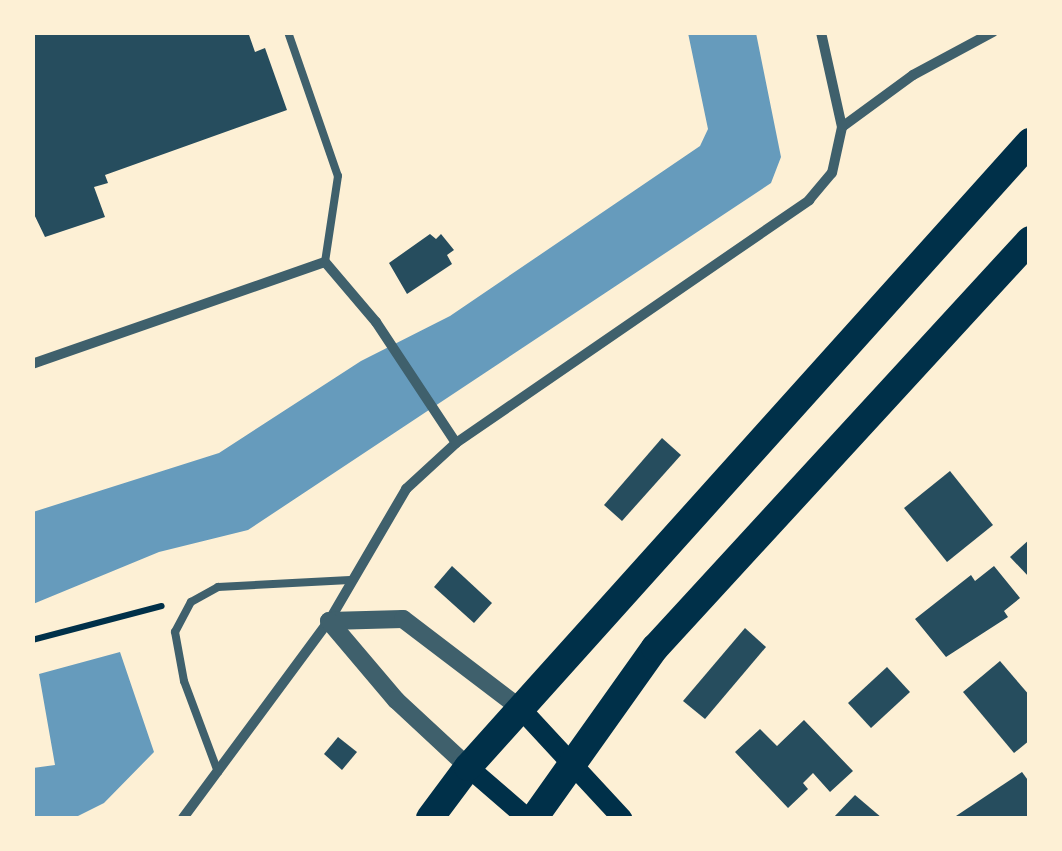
<!DOCTYPE html>
<html>
<head>
<meta charset="utf-8">
<style>
  body { margin:0 }
  #map { position:relative; width:1062px; height:851px; overflow:hidden; background:#fdf0d5; font-family:Arial,sans-serif }
  div>[style] { position:absolute }
  .water>* { inset:0; background:#669bbc }
  .building>* { inset:0; background:#264d5e }
  .path>* { height:6px; margin:-3px; padding:0 3px; transform-origin:3px; border-radius:3px; background:#003049 }
  .service>* { height:8px; margin:-4px; padding:0 4px; transform-origin:4px; border-radius:4px; background:#3f606c }
  .minor>* { height:10px; margin:-5px; padding:0 5px; transform-origin:5px; border-radius:5px; background:#3f606c }
  .tertiary>* { height:18px; margin:-9px; padding:0 9px; transform-origin:9px; border-radius:9px; background:#3f606c }
  .secondary>* { height:20px; margin:-10px; padding:0 10px; transform-origin:10px; border-radius:10px; background:#003049 }
  .trunk>* { height:28px; margin:-14px; padding:0 14px; transform-origin:14px; border-radius:14px; background:#003049 }
  span { translate:-50% -50%; white-space:nowrap; text-align:center; line-height:1.15; -webkit-text-stroke:8px #fdf0d5; paint-order:stroke }
  .frame { position:absolute; inset:0; border:35px solid #fdf0d5; pointer-events:none }
</style>
</head>
<body>
<div id="map">
  <div class="water">
    <i style="clip-path:polygon(688px 33px,756px 33px,781px 157px,771px 183px,248px 530px,159px 552px,33px 604px,33px 512px,219px 453px,361px 361px,450px 316px,700px 146px,708px 129px)"></i>
    <i style="clip-path:polygon(120px 652px,154px 752px,104px 803px,74px 818px,33px 818px,33px 768px,55px 765px,39px 674px)"></i>
  </div>
  <div class="building">
    <i style="clip-path:polygon(32px 32px,248px 32px,255px 52px,265px 48px,287px 110px,105px 175px,108px 183px,94px 187px,105px 217px,45px 237px,32px 210px)"></i>
    <i style="clip-path:polygon(430px 234px,436px 239px,441px 234px,454px 250px,447px 255px,452px 264px,407px 294px,389px 263px)"></i>
    <i style="clip-path:polygon(662px 438px,681px 455px,622px 521px,604px 505px)"></i>
    <i style="clip-path:polygon(950px 471px,993px 525px,947px 562px,904px 508px)"></i>
    <i style="clip-path:polygon(1030px 539px,1030px 578px,1010px 557px)"></i>
    <i style="clip-path:polygon(452px 566px,492px 603px,474px 623px,434px 587px)"></i>
    <i style="clip-path:polygon(994px 566px,1020px 598px,1004px 611px,1008px 617px,946px 657px,915px 619px,971px 575px,975px 581px)"></i>
    <i style="clip-path:polygon(745px 628px,766px 647px,705px 719px,683px 701px)"></i>
    <i style="clip-path:polygon(1000px 661px,1030px 696px,1030px 740px,1014px 753px,963px 692px)"></i>
    <i style="clip-path:polygon(887px 667px,910px 692px,871px 728px,848px 703px)"></i>
    <i style="clip-path:polygon(804px 720px,853px 771px,830px 792px,813px 773px,803px 783px,808px 789px,788px 808px,735px 752px,760px 729px,777px 746px)"></i>
    <i style="clip-path:polygon(338px 737px,357px 752px,342px 770px,324px 754px)"></i>
    <i style="clip-path:polygon(1022px 772px,1030px 783px,1030px 818px,953px 818px)"></i>
    <i style="clip-path:polygon(855px 795px,882px 818px,833px 818px)"></i>
  </div>
  <div class="path">
    <i style="left:32px;top:640px;width:134px;rotate:-14.7deg"></i>
  </div>
  <div class="service">
    <i style="left:288px;top:32px;width:152px;rotate:70.9deg"></i>
    <i style="left:338px;top:176px;width:87px;rotate:98.6deg"></i>
    <i style="left:218px;top:772px;width:97px;rotate:-110.5deg"></i>
    <i style="left:184px;top:681px;width:50px;rotate:-100.4deg"></i>
    <i style="left:175px;top:632px;width:34px;rotate:-62deg"></i>
    <i style="left:191px;top:602px;width:31px;rotate:-29deg"></i>
    <i style="left:218px;top:587px;width:132px;rotate:-3deg"></i>
  </div>
  <div class="minor">
    <i style="left:842px;top:127px;width:88px;rotate:-36.2deg"></i>
    <i style="left:913px;top:75px;width:91px;rotate:-28.3deg"></i>
    <i style="left:32px;top:364px;width:310px;rotate:-19.2deg"></i>
    <i style="left:325px;top:262px;width:79px;rotate:49.6deg"></i>
    <i style="left:376px;top:322px;width:145px;rotate:56.5deg"></i>
    <i style="left:183px;top:818px;width:245px;rotate:-53.5deg"></i>
    <i style="left:329px;top:621px;width:153px;rotate:-59.7deg"></i>
    <i style="left:406px;top:489px;width:68px;rotate:-42.6deg"></i>
    <i style="left:456px;top:443px;width:429px;rotate:-34.5deg"></i>
    <i style="left:809px;top:200px;width:35px;rotate:-50deg"></i>
    <i style="left:832px;top:173px;width:47px;rotate:-77.7deg"></i>
    <i style="left:842px;top:127px;width:97px;rotate:-102.5deg"></i>
  </div>
  <div class="tertiary">
    <i style="left:329px;top:621px;width:74px;rotate:-1.5deg"></i>
    <i style="left:403px;top:619px;width:148px;rotate:37.3deg"></i>
    <i style="left:329px;top:621px;width:104px;rotate:49.7deg"></i>
    <i style="left:396px;top:700px;width:98px;rotate:42.9deg"></i>
  </div>
  <div class="secondary">
    <i style="left:521px;top:709px;width:149px;rotate:47.2deg"></i>
    <i style="left:468px;top:767px;width:78px;rotate:40.8deg"></i>
  </div>
  <div class="trunk">
    <i style="left:430px;top:818px;width:64px;rotate:-53.3deg"></i>
    <i style="left:468px;top:767px;width:841px;rotate:-48.04deg"></i>
    <i style="left:534px;top:818px;width:209px;rotate:-54.6deg"></i>
    <i style="left:655px;top:648px;width:554px;rotate:-47.41deg"></i>
  </div>
  <div class="frame"></div>
</div>
</body>
</html>
